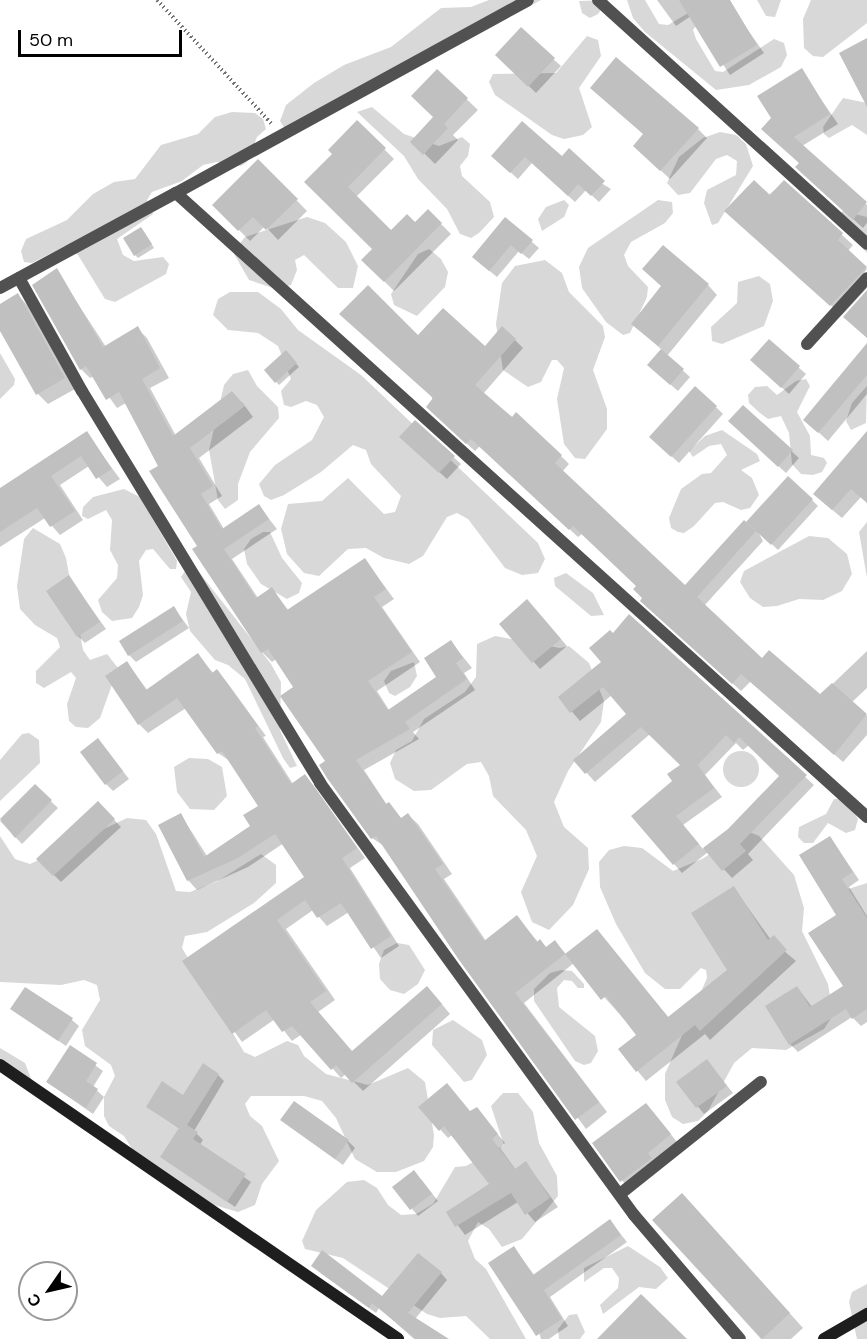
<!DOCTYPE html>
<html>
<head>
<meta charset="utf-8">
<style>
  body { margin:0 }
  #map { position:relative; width:867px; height:1339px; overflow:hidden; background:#fff; font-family:"DM Sans",sans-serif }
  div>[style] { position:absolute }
  .green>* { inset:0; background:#d8d8d8 }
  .round { border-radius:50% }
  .shadow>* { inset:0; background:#0003 }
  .building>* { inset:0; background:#c0c0c0 }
  .path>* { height:4px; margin-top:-2px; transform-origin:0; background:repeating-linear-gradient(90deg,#737373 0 1.5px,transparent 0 4.5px) }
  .lane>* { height:12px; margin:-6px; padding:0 6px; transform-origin:6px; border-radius:6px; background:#515151 }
  .secondary>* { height:12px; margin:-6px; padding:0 6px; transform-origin:6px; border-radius:6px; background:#1e1e1e }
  span { translate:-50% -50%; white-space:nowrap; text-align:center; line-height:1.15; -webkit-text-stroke:4.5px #fff; paint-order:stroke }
  .north { position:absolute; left:18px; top:1261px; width:60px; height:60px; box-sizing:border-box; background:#fff; border:2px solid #999; border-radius:50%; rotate:236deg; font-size:16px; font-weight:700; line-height:24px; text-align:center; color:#000 }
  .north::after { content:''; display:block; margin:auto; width:21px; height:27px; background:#000; clip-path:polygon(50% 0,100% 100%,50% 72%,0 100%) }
  .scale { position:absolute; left:18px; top:30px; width:164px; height:27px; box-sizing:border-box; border:3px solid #000; border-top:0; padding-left:8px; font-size:18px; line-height:21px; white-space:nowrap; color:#000; -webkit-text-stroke:4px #fff; paint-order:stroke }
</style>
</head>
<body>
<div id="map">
  <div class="green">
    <i style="clip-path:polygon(489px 0,541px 0,293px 135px,287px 132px,280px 121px,286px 105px,314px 83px,344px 65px,391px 47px,441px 8px,471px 7px)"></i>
    <i style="clip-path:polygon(608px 0,598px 14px,590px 18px,582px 13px,579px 1px)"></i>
    <i style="clip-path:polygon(627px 0,645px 0,659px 24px,668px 25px,690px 12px,698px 23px,693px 30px,696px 39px,715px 71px,723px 72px,774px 39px,784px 43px,787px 55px,781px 67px,749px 85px,716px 90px,645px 32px,633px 18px)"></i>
    <i style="clip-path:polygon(757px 0,781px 0,775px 17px,766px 16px)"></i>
    <i style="clip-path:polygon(811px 0,867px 0,867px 23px,823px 57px,813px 56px,804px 48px,803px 19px)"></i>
    <i style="clip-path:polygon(587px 36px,598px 40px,601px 56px,579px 88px,592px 127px,583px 135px,564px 139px,552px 135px,495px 95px,489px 82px,493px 74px,556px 73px)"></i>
    <i style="clip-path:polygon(843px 98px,867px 103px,867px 135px,852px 125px,829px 138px,824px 134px,823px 127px)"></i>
    <i style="clip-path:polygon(372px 107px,404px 134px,439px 146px,462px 137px,470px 144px,468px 156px,460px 166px,462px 176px,490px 202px,494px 217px,479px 233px,471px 238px,460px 234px,447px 209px,418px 179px,404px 156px,357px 112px)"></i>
    <i style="clip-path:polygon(232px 112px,255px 113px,263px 119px,266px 129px,257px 137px,247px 162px,241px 166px,217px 162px,203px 165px,182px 181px,152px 192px,147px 200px,153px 214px,117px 239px,123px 255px,134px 261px,163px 257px,169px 264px,166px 274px,115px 302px,105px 299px,78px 255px,65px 246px,32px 263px,24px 262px,21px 251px,26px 239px,67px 220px,93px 194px,114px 182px,135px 179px,161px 145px,198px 134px,215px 117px)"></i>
    <i style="clip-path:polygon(720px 132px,736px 135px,746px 144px,753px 166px,718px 223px,712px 225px,704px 203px,707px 190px,736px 175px,737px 161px,727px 155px,716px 159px,690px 193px,678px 195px,667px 183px,679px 157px,703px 138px)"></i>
    <i style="clip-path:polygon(564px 200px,569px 205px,564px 217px,542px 231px,538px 219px,546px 207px)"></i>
    <i style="clip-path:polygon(658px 200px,672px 202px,673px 213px,665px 223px,631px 242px,624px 255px,628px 266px,648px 287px,647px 297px,630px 333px,623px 335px,606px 322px,582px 288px,579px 267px,588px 248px)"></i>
    <i style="clip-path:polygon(842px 211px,867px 217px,867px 253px,838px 222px)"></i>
    <i style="clip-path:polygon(307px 217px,325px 223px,346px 242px,358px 266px,353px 288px,338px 288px,304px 255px,295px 260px,297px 270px,291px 285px,276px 289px,249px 280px,233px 252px,245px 237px)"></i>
    <i style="clip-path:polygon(429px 249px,441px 259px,448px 272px,445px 287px,417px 316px,394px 305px,391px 294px,418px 254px)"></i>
    <i style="clip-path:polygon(545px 260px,562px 273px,569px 292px,603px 326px,605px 337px,593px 370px,607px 409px,607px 429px,585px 459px,575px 458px,564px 444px,557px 399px,564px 368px,557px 360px,552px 360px,541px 382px,528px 387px,503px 370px,496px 324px,502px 283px,515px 266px)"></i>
    <i style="clip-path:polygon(759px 276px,770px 284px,773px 301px,764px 326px,722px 344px,712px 341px,711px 327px,737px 303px,738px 282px)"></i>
    <i style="clip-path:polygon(230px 292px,258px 292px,281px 309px,298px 330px,361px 375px,538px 543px,545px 559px,538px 573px,522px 575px,505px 568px,468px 519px,457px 513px,447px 517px,423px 556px,409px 564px,384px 558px,366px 548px,348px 549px,319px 576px,304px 573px,287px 554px,281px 529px,288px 504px,322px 501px,348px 478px,384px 514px,395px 512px,401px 496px,371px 464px,366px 450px,353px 445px,321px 472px,284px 495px,271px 500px,264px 496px,259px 484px,275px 465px,312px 440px,324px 417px,317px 405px,306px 401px,291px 407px,284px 405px,281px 391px,291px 379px,278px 346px,258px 333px,228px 330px,213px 315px,218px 299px)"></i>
    <i style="clip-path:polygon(0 353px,15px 379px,14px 385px,0 399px)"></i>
    <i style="clip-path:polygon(248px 370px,257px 386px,278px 407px,279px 418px,250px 452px,238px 484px,238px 500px,225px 509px,218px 500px,209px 450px,224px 385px,233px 374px)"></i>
    <i style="clip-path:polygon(806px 379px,810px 386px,797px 412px,810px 436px,811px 455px,824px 458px,827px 463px,822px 472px,813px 475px,801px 474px,792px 464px,789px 433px,781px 416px,768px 419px,760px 413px,749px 403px,748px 395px,755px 387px,767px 386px,777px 395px,796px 381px)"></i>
    <i style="clip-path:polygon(867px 386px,866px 423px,851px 430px,846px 421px,852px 403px)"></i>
    <i style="clip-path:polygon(722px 430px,757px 454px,760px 461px,741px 470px,752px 478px,759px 495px,750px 508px,741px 510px,723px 502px,715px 503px,694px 526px,684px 533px,678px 532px,671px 528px,669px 518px,681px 489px,702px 474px,711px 473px,727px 455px,721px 444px,709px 446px,693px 457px,689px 451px,705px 436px)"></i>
    <i style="clip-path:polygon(124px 489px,140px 497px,177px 561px,176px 569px,170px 569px,153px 549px,146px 550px,139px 561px,143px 595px,139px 607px,132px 618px,112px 621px,102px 612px,98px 600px,117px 578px,118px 565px,110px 550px,112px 520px,106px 510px,88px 519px,82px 516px,83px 507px,93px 497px)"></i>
    <i style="clip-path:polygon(867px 522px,867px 578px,859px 532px)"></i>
    <i style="clip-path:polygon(33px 528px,60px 544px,66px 558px,83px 650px,90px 660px,107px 654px,118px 668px,100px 718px,88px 728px,76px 727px,69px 721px,67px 704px,76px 678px,71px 672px,44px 688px,36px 683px,36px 671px,60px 647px,57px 638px,35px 625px,20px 609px,17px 586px,24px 539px)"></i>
    <i style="clip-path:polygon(263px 532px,270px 532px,282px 558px,302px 583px,299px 593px,287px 599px,261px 584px,247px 564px,244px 549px,251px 539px)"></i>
    <i style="clip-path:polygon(809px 536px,828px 538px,847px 554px,852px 574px,842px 591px,823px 600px,799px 599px,777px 606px,763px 607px,750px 598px,740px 582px,744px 571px)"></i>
    <i style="clip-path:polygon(195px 567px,271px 664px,281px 682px,280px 730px,297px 766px,290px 768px,283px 758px,245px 679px,228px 665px,215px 660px,190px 631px,186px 614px,191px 592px,181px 577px,185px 571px)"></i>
    <i style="clip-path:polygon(566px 573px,593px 593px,604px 615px,591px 616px,555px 586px,554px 578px)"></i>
    <i style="clip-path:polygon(495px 636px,560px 648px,569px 646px,589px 663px,604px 701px,601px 722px,568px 771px,554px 802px,564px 827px,588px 848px,589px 869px,573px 905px,549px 930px,532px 922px,521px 892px,537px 856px,526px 830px,493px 796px,489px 776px,481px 762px,467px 764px,431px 790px,414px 791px,395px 779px,390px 763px,396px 750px,412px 741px,424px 719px,465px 692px,476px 677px,477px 644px)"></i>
    <i style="clip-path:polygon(414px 662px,417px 676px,410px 687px,395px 696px,389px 693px,384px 681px,391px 671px)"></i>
    <i style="clip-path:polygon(29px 733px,39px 740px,40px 763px,0 801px,0 760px,22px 734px)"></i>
    <i class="round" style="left:723px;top:751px;width:36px;height:36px"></i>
    <i style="clip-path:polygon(189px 758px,208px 759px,222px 767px,227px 796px,214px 810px,190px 809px,177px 792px,174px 767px)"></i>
    <i style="clip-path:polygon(834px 799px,842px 799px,851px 808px,858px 819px,855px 830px,846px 833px,828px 823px,813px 843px,804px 843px,798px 837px,799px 827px,826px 814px)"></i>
    <i style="clip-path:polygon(127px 818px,146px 820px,156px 834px,176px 891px,190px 892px,216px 882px,261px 854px,276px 865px,276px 883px,254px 903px,207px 932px,185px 936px,182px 948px,244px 1052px,255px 1057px,287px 1041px,298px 1045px,304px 1056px,326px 1074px,368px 1085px,408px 1068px,425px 1082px,434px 1135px,433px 1147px,424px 1161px,396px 1172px,377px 1172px,355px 1159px,336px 1118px,322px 1101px,304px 1096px,251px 1096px,245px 1104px,250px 1116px,262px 1126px,279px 1161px,262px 1184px,255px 1205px,238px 1212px,214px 1205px,139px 1160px,124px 1136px,109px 1126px,104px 1116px,104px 1097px,115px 1076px,111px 1065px,85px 1046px,82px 1030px,100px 1000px,97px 985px,84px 980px,61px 985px,0 982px,0 836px,15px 859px,30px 864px)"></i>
    <i style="clip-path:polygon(747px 831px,759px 836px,794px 875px,804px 908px,802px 931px,828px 984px,833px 1015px,824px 1029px,786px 1050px,752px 1048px,734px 1063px,708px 1111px,698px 1121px,683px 1124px,672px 1117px,665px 1100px,665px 1074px,707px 978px,706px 970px,701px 968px,680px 989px,665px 989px,645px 973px,616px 924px,600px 887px,599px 862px,609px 850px,624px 846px,642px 848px,673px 871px,702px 859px)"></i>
    <i style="clip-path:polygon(867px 883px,867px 921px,842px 891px)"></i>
    <i style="clip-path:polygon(397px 943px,409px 945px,425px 970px,418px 984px,404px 994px,390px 990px,380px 979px,379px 964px,384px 950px)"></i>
    <i style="clip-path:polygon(561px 970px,572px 971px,584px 984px,584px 988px,578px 988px,572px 981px,564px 980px,557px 988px,559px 1007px,595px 1036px,598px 1051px,591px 1063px,584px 1065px,575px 1061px,534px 1001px,534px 989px,550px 973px)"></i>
    <i style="clip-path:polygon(453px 1020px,482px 1040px,487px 1055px,472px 1080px,464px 1082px,432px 1045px,433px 1030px)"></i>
    <i style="clip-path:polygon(0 1048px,25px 1063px,32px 1081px,0 1067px)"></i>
    <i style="clip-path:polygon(503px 1093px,518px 1093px,533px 1112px,539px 1143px,557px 1176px,558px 1196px,522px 1239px,502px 1247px,489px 1229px,478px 1222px,468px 1241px,475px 1259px,486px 1269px,526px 1339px,490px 1339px,466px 1316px,440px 1318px,427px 1314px,343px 1258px,305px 1249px,302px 1241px,316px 1210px,347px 1182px,364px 1180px,377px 1188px,388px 1205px,401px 1215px,416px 1214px,433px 1204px,455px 1167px,466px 1166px,504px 1145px,491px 1106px)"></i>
    <i style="clip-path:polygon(628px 1246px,660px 1267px,668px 1278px,656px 1289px,639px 1287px,603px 1314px,600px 1305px,618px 1288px,619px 1278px,612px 1268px,604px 1268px,584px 1282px,584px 1268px)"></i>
    <i style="clip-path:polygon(867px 1284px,867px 1339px,857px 1339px,849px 1302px,852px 1292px)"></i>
    <i style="clip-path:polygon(577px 1314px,585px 1332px,580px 1339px,559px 1339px,558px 1329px,569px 1315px)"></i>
  </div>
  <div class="shadow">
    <i style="clip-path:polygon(657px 0,710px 0,736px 13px,764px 53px,730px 75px,691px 16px,676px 26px)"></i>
    <i style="clip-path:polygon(521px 30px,561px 66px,536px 93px,497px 55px)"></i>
    <i style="clip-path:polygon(801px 70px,838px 124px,802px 146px,867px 205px,867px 223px,863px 228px,806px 176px,773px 118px)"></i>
    <i style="clip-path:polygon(437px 71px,478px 110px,453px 135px,458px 140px,435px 164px,412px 141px,435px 118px)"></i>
    <i style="clip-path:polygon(357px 122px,394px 159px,356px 197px,391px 232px,415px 224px,428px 211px,451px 234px,394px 291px,363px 260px,374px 249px,334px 154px)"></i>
    <i style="clip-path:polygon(522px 123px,562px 159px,611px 189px,599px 202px,586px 190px,575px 202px,532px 163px,518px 179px,500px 163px)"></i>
    <i style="clip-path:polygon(698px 129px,707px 138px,670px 179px,644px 155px)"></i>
    <i style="clip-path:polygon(258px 161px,307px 211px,278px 240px,265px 226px,250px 241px,214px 205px)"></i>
    <i style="clip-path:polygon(784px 182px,853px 245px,848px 251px,867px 269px,860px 278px,867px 288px,842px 315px,737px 222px)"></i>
    <i style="clip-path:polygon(505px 219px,539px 248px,529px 259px,519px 251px,497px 277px,481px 264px)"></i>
    <i style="clip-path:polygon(144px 232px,154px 248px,138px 258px,135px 255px)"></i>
    <i style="clip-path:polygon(56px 270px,106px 347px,137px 328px,147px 338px,169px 378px,150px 388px,176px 436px,242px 402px,253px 417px,199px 458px,222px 496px,209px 504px,224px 529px,259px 506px,277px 529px,232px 559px,258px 598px,272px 589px,289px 611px,365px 560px,394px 599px,382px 607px,420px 662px,377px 691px,389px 710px,438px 677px,451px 642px,472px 668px,464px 673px,475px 690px,413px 732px,419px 739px,364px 770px,387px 805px,402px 819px,408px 815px,418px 824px,452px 874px,444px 879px,486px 941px,517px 917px,538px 942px,547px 948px,555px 942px,566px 954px,597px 931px,669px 1018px,729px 971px,734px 888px,771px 940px,796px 961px,710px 1040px,705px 1034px,646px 1081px,620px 1050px,638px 1035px,574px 963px,524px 1003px,607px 1112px,586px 1129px,460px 959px,384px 846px,372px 838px,295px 687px,276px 659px,272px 662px,262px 652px,194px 550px,199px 546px,126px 403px,117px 408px,94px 376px,90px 378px,81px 369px)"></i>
    <i style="clip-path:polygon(708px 285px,717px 295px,667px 356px,690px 377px,678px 391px,656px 372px,662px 350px,633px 324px,663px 286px)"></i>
    <i style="clip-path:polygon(18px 295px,28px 306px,75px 389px,48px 404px,38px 394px,0 328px,0 305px)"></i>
    <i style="clip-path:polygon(418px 337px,485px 348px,515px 340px,523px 348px,483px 394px,561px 456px,569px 464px,562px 472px,685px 587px,753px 530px,788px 478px,812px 500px,818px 506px,778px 550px,757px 530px,763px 541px,704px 606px,762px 660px,820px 696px,867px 651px,867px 688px,852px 702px,867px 716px,867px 735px,843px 762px,751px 681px,741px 691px,650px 609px,638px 586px,582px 534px,578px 537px,480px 446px,475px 451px,436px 416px)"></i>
    <i style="clip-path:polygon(769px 341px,806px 374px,789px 394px,759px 367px)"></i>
    <i style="clip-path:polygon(867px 345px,867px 394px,828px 441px,814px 428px)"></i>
    <i style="clip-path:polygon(286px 352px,299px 367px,279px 385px,266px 370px)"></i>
    <i style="clip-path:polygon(716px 407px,723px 414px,679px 463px,658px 444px)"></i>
    <i style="clip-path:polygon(743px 407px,799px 458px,786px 473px,737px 428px)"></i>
    <i style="clip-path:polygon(415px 422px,461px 464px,447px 479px,408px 444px)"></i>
    <i style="clip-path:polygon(86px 433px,120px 479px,107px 487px,89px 466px,60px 485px,83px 520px,60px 535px,45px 518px,0 547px,0 498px)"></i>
    <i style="clip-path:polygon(867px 433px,867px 502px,861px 497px,842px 518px,824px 503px)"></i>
    <i style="clip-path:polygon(69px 577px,106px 629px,85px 643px,78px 636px)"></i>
    <i style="clip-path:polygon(174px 608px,189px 628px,136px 662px,129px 655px)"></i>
    <i style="clip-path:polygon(534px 608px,567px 646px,540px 669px,501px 624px)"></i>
    <i style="clip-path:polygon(evenodd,630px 616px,814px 785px,748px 854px,753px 860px,732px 878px,708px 852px,682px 873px,674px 864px,674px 781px,682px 765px,650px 734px,595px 782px,575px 760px,628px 714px,612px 695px,580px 721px,560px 698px,603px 662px,613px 635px,630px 616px,736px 743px,743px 750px,749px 745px,781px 776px,729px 830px,703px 849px,683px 825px,722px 797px,705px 775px,736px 743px)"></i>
    <i style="clip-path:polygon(198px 655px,214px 674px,217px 671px,226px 681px,266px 736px,263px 737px,293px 784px,305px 776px,314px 786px,365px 858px,350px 868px,399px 946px,381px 958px,349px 912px,327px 926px,313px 910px,286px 929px,335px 1000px,318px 1012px,353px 1053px,436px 997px,450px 1014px,363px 1091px,346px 1074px,341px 1078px,302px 1034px,292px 1041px,275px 1019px,242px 1042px,184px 962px,306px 878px,284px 843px,248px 867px,197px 890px,188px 880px,181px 815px,207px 856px,252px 826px,260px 806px,230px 761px,218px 753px,186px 708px,148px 733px,139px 724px,127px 663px,148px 691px)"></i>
    <i style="clip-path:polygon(104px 747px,129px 779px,113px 791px,106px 784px)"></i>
    <i style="clip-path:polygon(35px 786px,58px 808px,22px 844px,0 821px)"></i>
    <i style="clip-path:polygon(98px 803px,121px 827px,61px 882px,38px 859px)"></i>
    <i style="clip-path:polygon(830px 837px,859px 880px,849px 887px,867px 916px,867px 1022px,861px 1026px,852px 1017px,798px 1052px,790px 1044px,797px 987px,812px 1007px,845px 987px)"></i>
    <i style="clip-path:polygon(12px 1009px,72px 1020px,79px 1026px,66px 1046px)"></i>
    <i style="clip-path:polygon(70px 1047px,103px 1071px,93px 1087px,104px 1097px,93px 1114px,47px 1082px)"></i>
    <i style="clip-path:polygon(707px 1061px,733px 1093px,704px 1114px,678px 1082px)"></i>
    <i style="clip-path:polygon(218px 1075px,224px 1081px,194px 1131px,203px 1140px,199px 1146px,251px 1182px,235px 1207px,162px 1156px,180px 1129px,148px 1107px,184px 1097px)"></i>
    <i style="clip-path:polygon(420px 1107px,471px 1113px,477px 1109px,505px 1143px,500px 1148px,516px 1170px,526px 1163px,558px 1207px,535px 1222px,518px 1202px,465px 1235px,448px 1212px,491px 1185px,452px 1135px,448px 1138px)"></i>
    <i style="clip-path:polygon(653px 1112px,677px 1142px,628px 1188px,594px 1144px)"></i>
    <i style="clip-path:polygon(289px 1126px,348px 1141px,355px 1148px,343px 1165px)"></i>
    <i style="clip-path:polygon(421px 1179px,438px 1201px,418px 1216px,394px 1187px)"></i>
    <i style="clip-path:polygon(696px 1209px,803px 1328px,791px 1339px,761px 1339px,654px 1220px)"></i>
    <i style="clip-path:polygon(610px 1221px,627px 1242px,550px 1297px,568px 1326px,549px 1339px,541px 1339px,514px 1248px,535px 1276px)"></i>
    <i style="clip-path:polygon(319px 1272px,383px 1299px,441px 1273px,447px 1280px,415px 1319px,446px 1339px,414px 1339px,379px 1308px,376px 1313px)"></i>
  </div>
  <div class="building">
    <i style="clip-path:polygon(679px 0,730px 0,757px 45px,720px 67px)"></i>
    <i style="clip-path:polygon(521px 27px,555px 58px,528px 87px,495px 55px)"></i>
    <i style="clip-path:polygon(867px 38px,867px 107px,839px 53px)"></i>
    <i style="clip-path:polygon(616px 57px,699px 128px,660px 171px,633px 146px,643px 134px,590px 88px)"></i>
    <i style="clip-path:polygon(802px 68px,830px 114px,794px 137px,867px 202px,853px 220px,795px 167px,799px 163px,761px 129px,771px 118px,757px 96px)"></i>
    <i style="clip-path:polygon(437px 69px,468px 98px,444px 124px,448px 128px,423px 155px,410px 142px,433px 117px,411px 96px)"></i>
    <i style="clip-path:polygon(357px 120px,386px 148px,348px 187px,391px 230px,407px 214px,415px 222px,428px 209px,442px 223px,384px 282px,361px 260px,372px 249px,304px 182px,332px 154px,328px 150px)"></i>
    <i style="clip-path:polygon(522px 121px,562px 156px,569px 148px,605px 181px,591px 196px,578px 184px,568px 196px,525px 157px,510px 173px,491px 156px)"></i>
    <i style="clip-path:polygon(258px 159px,298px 199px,266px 230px,253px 217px,238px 231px,212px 205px)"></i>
    <i style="clip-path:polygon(754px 180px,770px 195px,784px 180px,843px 233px,838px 240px,867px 267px,830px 306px,724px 211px)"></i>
    <i style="clip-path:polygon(505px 217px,533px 240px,521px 254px,511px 245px,489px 271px,472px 257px)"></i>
    <i style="clip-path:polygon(141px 227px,152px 244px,134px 256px,123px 238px)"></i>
    <i style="clip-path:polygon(663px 245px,709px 284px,658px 346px,631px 324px,661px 286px,642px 269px)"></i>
    <i style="clip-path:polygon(57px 268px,103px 347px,138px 326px,160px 368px,142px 379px,173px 436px,232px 391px,245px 406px,190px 448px,213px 486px,201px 494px,222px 529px,259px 504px,269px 519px,224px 549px,256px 598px,272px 587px,287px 610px,365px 558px,386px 589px,374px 597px,412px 652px,368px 681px,388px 710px,436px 677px,424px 658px,451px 640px,463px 658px,456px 663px,467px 679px,405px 722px,410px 729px,356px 760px,386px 804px,389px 802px,401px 818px,408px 813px,443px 864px,435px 869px,484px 941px,517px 915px,537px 942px,540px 939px,546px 947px,555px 940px,565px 954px,597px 929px,668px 1017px,727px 970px,691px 913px,734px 886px,768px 940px,774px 935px,787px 950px,700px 1031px,695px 1025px,636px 1072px,618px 1049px,636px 1035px,606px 996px,601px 1000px,565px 954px,515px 993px,599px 1102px,575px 1120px,459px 960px,376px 836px,371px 839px,327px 778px,319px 765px,325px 761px,280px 696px,293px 687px,268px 649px,261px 653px,192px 549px,197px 546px,149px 471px,158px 466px,119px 392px,106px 400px,86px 366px,80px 370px,32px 285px)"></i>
    <i style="clip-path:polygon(368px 285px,418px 335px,443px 308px,485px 346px,502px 326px,516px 339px,475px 385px,512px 417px,516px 412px,562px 455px,555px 463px,685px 585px,744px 520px,756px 531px,697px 597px,762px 658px,769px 650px,820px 694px,832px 683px,867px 714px,834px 755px,741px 674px,732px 684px,640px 601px,642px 598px,633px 589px,636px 586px,573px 526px,569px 530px,471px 439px,466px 444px,426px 407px,433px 398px,339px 314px)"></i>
    <i style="clip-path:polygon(867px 290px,867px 338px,843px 317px)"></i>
    <i style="clip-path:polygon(18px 293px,65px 378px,36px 395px,0 331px,0 304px)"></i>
    <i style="clip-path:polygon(769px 339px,800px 366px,781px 388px,750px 360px)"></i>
    <i style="clip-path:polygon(867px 343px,867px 375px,818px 433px,803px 420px)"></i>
    <i style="clip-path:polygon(661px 349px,684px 369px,670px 385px,647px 365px)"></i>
    <i style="clip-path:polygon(286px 350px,297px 363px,275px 383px,264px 370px)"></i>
    <i style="clip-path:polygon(695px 386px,717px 406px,671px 457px,649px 437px)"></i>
    <i style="clip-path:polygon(743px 405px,793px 450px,778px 467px,728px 421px)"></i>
    <i style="clip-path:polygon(415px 420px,455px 456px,439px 473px,399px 437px)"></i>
    <i style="clip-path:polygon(87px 431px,112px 469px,96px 479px,81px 456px,51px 476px,75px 511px,50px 527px,37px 508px,0 532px,0 488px)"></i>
    <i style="clip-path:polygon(867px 431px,867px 503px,851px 489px,832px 510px,813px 494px)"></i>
    <i style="clip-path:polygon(788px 476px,813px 499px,771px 545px,746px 522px)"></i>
    <i style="clip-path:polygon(69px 575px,100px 622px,77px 637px,46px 591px)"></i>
    <i style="clip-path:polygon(527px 599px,561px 639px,532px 663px,499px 624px)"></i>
    <i style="clip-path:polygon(174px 606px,183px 621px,128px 656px,119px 641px)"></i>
    <i style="clip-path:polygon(629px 614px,807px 775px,740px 844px,746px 851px,722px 871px,703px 848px,728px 829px,779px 776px,739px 737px,734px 743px,726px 735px,698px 765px,714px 788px,676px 816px,699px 844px,673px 865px,631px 816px,672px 781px,667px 774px,680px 765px,641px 727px,585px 774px,573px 760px,626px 714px,603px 687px,570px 713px,558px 697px,601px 662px,589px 648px,610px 630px,613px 633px)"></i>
    <i style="clip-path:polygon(198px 653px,212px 673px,217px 669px,258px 726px,255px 728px,291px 784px,305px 774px,357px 848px,342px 858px,391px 936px,371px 949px,341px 903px,317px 918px,305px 900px,277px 920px,326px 991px,310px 1002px,352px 1051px,427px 986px,442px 1004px,352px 1083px,336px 1065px,331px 1070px,292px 1026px,282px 1032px,266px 1010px,232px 1034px,182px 961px,304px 877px,275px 834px,238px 858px,187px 881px,158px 825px,181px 813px,204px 857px,250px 826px,243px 815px,258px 806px,222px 751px,217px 754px,177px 698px,138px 725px,105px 676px,127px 661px,146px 690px)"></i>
    <i style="clip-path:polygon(98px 738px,123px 771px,105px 785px,80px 752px)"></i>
    <i style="clip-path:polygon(35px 784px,52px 800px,15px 838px,0 819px)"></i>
    <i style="clip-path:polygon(98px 801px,115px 819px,53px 876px,36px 859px)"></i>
    <i style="clip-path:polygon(830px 836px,853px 872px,842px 879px,867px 918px,867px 1009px,852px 1019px,846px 1009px,789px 1045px,765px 1006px,797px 986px,810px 1007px,843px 986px,808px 933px,836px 915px,799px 855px)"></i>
    <i style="clip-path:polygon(25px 987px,73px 1018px,58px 1041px,10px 1009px)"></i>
    <i style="clip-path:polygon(70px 1045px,97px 1063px,86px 1081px,98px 1089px,86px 1108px,46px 1082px)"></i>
    <i style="clip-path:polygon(707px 1059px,727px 1086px,696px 1108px,676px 1082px)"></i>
    <i style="clip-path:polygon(203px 1063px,219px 1074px,187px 1125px,198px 1132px,193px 1139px,246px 1174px,227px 1202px,160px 1157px,179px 1128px,146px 1107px,162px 1081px,183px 1095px)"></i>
    <i style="clip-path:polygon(447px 1083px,470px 1111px,477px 1107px,498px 1134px,492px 1139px,515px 1169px,526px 1161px,550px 1198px,525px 1215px,511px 1193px,455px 1227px,446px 1212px,489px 1184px,444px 1126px,439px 1131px,418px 1107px)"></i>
    <i style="clip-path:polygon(294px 1101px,349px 1140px,335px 1159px,280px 1120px)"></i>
    <i style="clip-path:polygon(646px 1103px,671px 1134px,648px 1153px,652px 1158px,620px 1182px,592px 1143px)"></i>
    <i style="clip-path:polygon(414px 1170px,432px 1194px,410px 1210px,392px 1187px)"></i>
    <i style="clip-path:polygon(682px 1193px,790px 1313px,762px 1339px,652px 1220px)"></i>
    <i style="clip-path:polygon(610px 1219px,621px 1235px,544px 1290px,562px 1319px,536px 1336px,488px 1263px,514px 1246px,533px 1275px)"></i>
    <i style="clip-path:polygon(322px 1250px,382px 1296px,418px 1253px,442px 1272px,408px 1313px,449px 1339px,416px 1339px,372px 1303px,369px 1308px,311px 1266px)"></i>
    <i style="clip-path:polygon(641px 1294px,687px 1339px,597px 1339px)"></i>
  </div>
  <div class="path">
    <i style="left:157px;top:0;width:168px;rotate:47.2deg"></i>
  </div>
  <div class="lane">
    <i style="left:598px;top:0;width:363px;rotate:42.2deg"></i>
    <i style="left:176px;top:193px;width:401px;rotate:-28.7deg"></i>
    <i style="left:19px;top:278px;width:129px;rotate:60.9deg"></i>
    <i style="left:82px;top:391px;width:459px;rotate:58.7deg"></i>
    <i style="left:320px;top:783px;width:534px;rotate:53.99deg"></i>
    <i style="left:634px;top:1215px;width:163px;rotate:49.5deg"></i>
    <i style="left:0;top:288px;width:200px;rotate:-28.4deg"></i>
    <i style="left:176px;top:193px;width:931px;rotate:42.08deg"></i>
    <i style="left:807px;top:344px;width:89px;rotate:-47.7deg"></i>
    <i style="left:620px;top:1194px;width:180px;rotate:-38.5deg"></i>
  </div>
  <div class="secondary">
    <i style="left:0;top:1065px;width:483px;rotate:34.5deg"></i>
    <i style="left:824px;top:1339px;width:50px;rotate:-30.2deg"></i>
  </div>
  <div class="north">С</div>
  <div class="scale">50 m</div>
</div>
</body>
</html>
